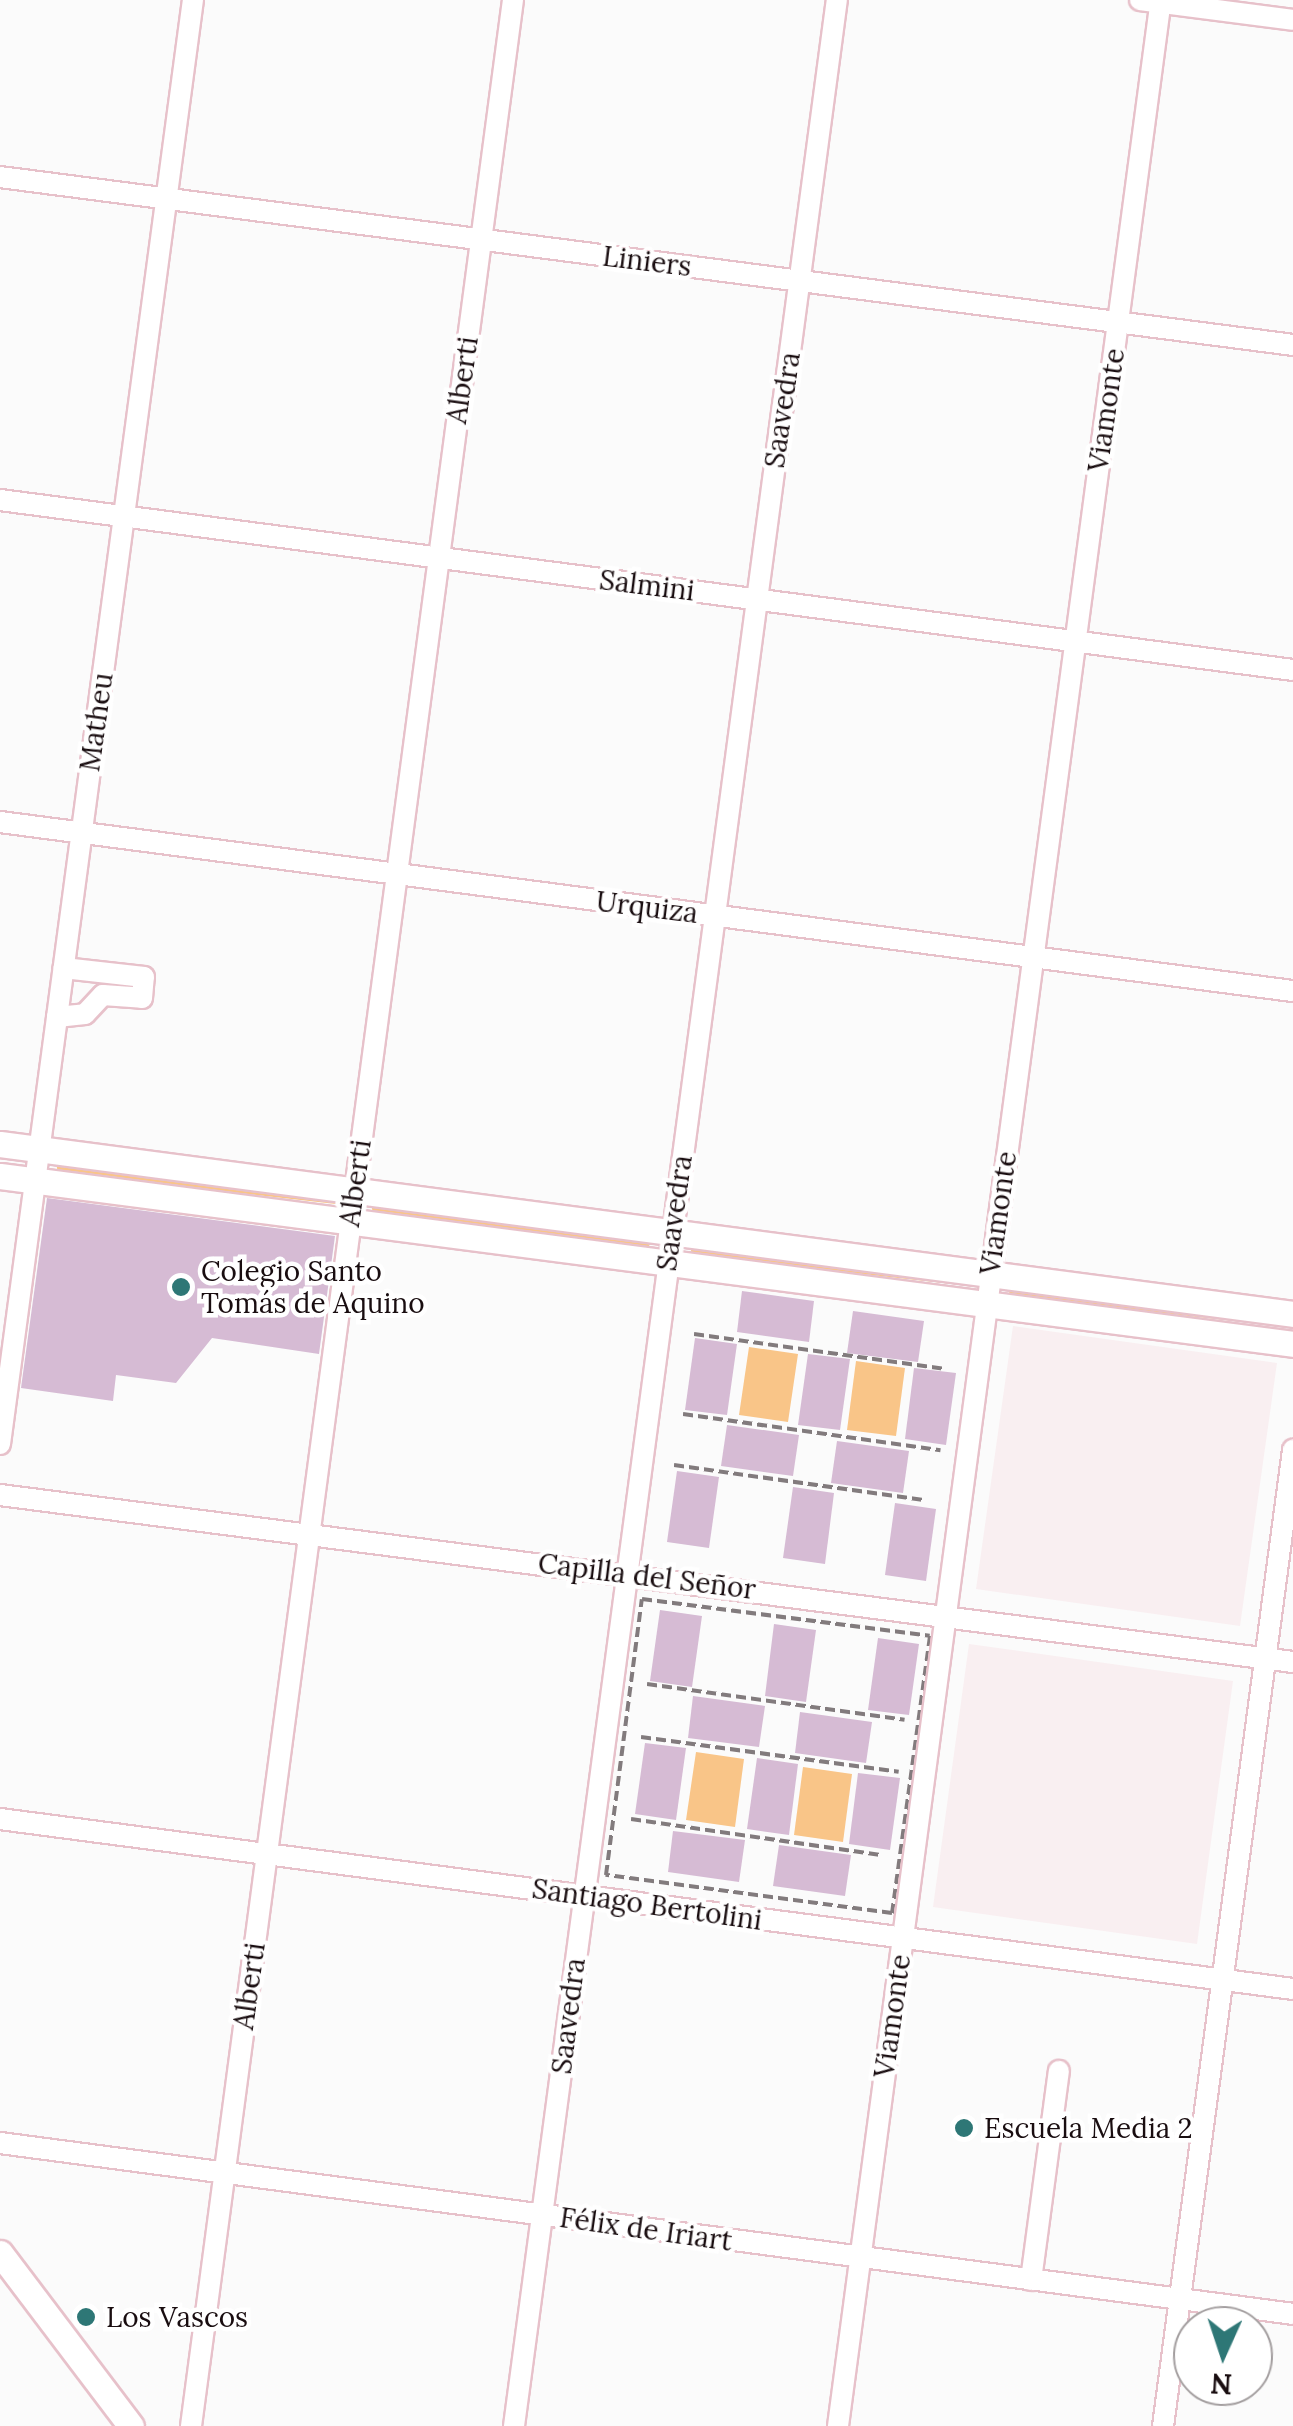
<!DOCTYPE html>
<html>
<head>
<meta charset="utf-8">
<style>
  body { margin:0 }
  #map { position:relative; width:1293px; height:2426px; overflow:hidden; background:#fbfbfb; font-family:Lora,serif }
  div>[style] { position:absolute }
  .built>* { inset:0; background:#f9eff1 }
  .green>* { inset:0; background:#f9c588 }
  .building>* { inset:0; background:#d6bbd4 }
  .path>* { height:4px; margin-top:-2px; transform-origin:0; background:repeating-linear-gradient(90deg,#827b7d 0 10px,transparent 0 15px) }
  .roads { filter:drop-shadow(2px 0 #e7c1ca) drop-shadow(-2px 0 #e7c1ca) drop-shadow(0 2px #e7c1ca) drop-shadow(0 -2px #e7c1ca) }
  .minor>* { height:20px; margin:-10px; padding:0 10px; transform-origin:10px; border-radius:10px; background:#fff }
  .major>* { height:25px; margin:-12.5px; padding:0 12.5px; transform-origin:12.5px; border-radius:12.5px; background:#fff }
  .dots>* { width:28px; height:28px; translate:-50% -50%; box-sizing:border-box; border:5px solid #fff; border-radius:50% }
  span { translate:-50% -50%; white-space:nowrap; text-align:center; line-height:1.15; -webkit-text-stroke:9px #fff; paint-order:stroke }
  .street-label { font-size:28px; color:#190d10 }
  .poi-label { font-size:28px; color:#190d10 }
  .left { translate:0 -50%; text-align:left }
  .north { position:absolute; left:1173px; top:2306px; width:100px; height:100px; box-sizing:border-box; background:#fff; border:2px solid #a39e9f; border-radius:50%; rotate:183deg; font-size:28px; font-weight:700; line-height:40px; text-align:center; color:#190d10 }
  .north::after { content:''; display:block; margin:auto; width:35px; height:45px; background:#2e7776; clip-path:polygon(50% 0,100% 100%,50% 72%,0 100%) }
</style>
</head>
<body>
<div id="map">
  <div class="built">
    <i style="clip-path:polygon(1013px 1326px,1277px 1363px,1240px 1626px,976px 1589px)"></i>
    <i style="clip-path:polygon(969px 1644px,1233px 1681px,1197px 1944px,933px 1907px)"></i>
  </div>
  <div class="green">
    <i style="clip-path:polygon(56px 1163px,335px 1199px,336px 1204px,58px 1173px)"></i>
    <i style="clip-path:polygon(371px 1204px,650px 1240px,651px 1244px,645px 1249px,373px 1213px)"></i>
    <i style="clip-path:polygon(690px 1245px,969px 1282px,970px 1286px,692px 1255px)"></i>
    <i style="clip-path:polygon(1008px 1287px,1287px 1323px,1288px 1327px,1010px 1296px)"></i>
    <i style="clip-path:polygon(749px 1347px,798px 1354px,788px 1422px,739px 1415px)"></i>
    <i style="clip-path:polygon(856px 1361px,905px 1368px,896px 1436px,847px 1430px)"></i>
    <i style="clip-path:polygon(696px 1752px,744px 1759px,735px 1827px,686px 1820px)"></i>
    <i style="clip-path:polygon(803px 1767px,852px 1774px,843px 1842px,794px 1835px)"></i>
  </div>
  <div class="building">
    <i style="clip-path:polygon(47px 1198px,335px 1236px,319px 1354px,212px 1338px,176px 1383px,116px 1375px,113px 1401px,21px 1388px)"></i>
    <i style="clip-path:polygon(742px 1291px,814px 1301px,809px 1342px,737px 1332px)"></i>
    <i style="clip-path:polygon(853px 1311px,924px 1321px,918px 1362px,847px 1353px)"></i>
    <i style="clip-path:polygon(695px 1338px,737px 1344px,727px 1415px,685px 1410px)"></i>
    <i style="clip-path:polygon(808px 1354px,850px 1359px,840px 1430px,798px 1425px)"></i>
    <i style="clip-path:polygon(914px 1368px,956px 1373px,946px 1445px,905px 1439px)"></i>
    <i style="clip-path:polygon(727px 1425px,799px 1435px,793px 1476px,721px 1466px)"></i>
    <i style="clip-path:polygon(837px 1441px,909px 1451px,903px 1493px,831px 1483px)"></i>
    <i style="clip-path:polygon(677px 1471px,719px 1477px,709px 1548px,667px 1542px)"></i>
    <i style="clip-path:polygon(793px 1487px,834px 1493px,825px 1564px,783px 1558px)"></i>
    <i style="clip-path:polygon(895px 1503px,936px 1509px,926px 1581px,885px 1575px)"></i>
    <i style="clip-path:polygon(660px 1610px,702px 1616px,692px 1687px,650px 1681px)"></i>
    <i style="clip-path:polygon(774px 1624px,816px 1630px,806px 1702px,765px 1696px)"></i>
    <i style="clip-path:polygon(878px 1638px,919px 1644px,909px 1715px,868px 1710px)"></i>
    <i style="clip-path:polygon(693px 1696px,765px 1706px,759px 1747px,688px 1738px)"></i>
    <i style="clip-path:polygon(800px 1712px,872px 1722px,866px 1763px,795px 1753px)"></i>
    <i style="clip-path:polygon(645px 1743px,686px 1748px,676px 1820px,635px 1814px)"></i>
    <i style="clip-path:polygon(757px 1758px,798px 1764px,789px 1835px,747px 1829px)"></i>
    <i style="clip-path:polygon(858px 1773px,900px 1778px,890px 1850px,849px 1844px)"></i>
    <i style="clip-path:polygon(673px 1831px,745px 1840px,739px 1882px,668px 1872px)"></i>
    <i style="clip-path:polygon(779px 1845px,851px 1855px,845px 1896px,773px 1886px)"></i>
  </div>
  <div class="path">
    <i style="left:694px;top:1334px;width:254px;rotate:7.9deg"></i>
    <i style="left:683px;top:1414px;width:260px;rotate:8deg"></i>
    <i style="left:674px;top:1465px;width:252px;rotate:8deg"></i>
    <i style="left:642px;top:1599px;width:290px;rotate:7.3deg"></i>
    <i style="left:930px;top:1636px;width:280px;rotate:97.8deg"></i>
    <i style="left:892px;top:1913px;width:289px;rotate:-172.4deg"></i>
    <i style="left:606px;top:1875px;width:278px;rotate:-82.6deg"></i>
    <i style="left:647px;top:1684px;width:260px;rotate:7.9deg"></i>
    <i style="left:641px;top:1737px;width:260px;rotate:7.7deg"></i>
    <i style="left:631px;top:1819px;width:254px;rotate:8.2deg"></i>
  </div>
  <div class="roads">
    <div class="minor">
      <i style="left:1140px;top:0;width:154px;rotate:7.4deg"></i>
      <i style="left:0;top:177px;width:1304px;rotate:7.4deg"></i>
      <i style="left:0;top:500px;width:1304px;rotate:7.49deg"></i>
      <i style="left:0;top:822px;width:1304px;rotate:7.45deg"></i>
      <i style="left:57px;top:1017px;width:28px;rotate:-6deg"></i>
      <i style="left:85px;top:1014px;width:26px;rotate:-47deg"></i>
      <i style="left:103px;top:995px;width:39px;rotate:4deg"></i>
      <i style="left:142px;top:998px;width:21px;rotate:-85deg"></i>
      <i style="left:144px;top:977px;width:81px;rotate:-173.6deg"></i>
      <i style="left:0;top:1444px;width:1457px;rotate:-82.39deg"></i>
      <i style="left:0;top:1495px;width:1304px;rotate:7.36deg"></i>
      <i style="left:0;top:1819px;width:1304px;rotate:7.49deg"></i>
      <i style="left:0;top:2143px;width:1304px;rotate:7.53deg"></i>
      <i style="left:1031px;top:2280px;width:211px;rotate:-82.4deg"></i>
      <i style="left:191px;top:2426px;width:2447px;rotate:-82.44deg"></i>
      <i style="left:514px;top:2426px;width:2447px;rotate:-82.42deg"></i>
      <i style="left:838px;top:2426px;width:2447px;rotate:-82.42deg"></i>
      <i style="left:1163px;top:2426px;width:985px;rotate:-82.41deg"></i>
    </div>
    <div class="major">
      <i style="left:0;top:1144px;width:1304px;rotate:7.49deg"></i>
      <i style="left:0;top:1176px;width:1304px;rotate:7.4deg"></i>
      <i style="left:0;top:2253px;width:217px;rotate:52.9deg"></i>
    </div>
  </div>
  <div class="dots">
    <i style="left:181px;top:1287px;background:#2e7776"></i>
    <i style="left:964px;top:2128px;background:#2e7776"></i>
    <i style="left:86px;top:2317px;background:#2e7776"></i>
  </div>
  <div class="street-label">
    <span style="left:647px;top:261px;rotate:7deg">Liniers</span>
    <span style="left:462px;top:380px;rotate:-82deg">Alberti</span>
    <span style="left:782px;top:410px;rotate:-82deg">Saavedra</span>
    <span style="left:1106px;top:410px;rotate:-82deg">Viamonte</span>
    <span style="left:647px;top:585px;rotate:7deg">Salmini</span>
    <span style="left:96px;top:722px;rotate:-82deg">Matheu</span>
    <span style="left:647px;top:907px;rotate:7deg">Urquiza</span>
    <span style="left:355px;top:1183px;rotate:-82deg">Alberti</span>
    <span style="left:674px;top:1213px;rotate:-82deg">Saavedra</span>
    <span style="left:998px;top:1213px;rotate:-82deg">Viamonte</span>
    <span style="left:647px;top:1576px;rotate:7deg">Capilla del Señor</span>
    <span style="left:647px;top:1904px;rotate:8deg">Santiago Bertolini</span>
    <span style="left:249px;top:1986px;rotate:-82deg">Alberti</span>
    <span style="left:568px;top:2016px;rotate:-83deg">Saavedra</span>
    <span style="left:892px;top:2016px;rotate:-82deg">Viamonte</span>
    <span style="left:646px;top:2229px;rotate:8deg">Félix de Iriart</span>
  </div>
  <div class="poi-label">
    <span class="left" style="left:201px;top:1287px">Colegio Santo<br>Tomás de Aquino</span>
    <span class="left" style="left:984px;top:2128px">Escuela Media 2</span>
    <span class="left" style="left:106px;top:2317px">Los Vascos</span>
  </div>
  <div class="north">N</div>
</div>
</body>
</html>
